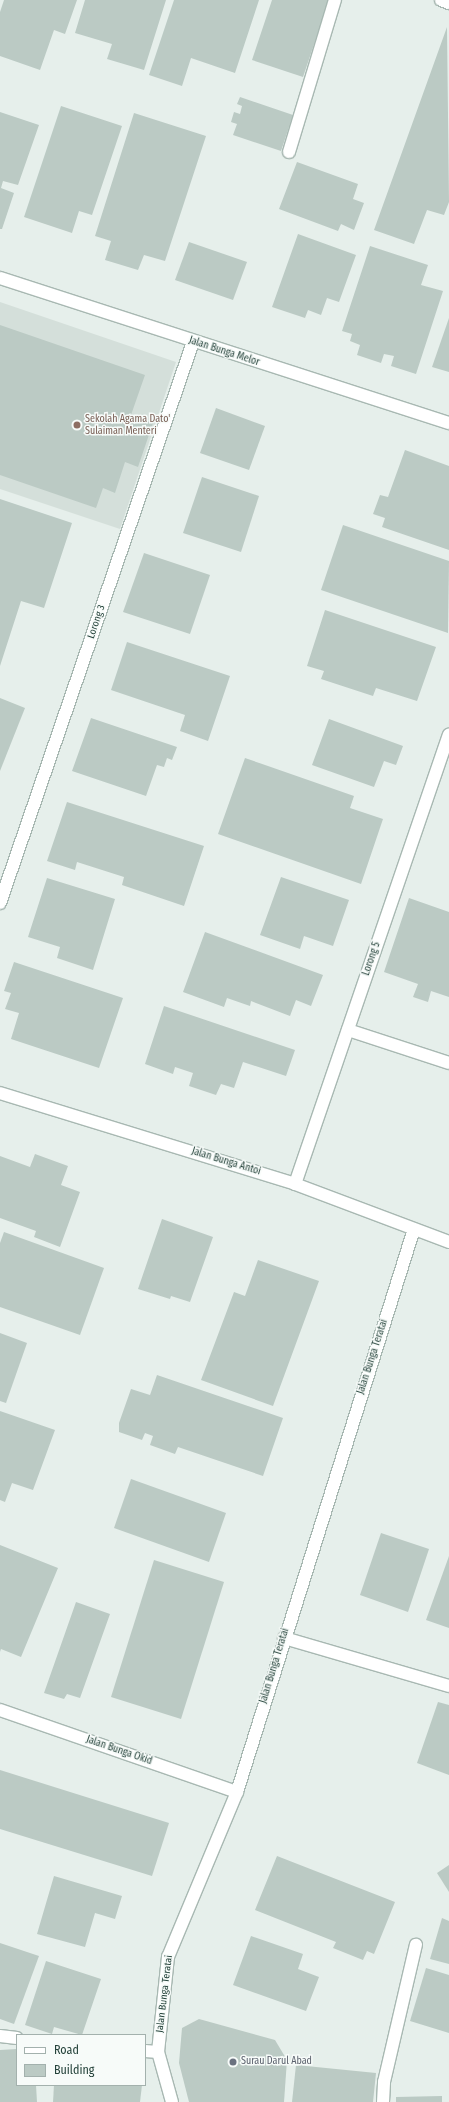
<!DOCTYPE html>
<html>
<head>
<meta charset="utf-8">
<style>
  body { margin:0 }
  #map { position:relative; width:449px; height:2102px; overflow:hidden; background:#e6efeb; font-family:"Fira Sans Condensed",sans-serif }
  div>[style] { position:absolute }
  .built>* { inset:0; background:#d4dfda }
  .building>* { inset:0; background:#bbcac4 }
  .roads { filter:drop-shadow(1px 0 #a8b8b2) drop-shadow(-1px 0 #a8b8b2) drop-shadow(0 1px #a8b8b2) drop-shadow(0 -1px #a8b8b2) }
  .service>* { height:12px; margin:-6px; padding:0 6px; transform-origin:6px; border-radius:6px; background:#fff }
  .minor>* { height:12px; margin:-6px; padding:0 6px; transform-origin:6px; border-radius:6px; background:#fff }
  .dots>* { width:11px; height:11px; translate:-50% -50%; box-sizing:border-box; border:2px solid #f7fbf9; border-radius:50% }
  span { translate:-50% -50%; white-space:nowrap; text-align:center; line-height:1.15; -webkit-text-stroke:3px #f7fbf9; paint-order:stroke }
  .street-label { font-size:10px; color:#24423a }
  .education-label { font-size:10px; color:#785e54 }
  .left { translate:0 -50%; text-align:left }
  .worship-label { font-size:10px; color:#5b616d }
  .legend { position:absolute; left:16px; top:2034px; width:130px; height:52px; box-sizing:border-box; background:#f7fbf9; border:1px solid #a3b1ad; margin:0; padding:5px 7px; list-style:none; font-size:12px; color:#24423a }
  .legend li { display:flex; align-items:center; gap:8px; height:20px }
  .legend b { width:20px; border:1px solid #a3b1ad }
</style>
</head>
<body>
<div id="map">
  <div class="built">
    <i style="clip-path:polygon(0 302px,176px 362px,120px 529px,0 489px)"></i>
  </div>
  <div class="building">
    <i style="clip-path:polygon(4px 0,77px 0,65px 34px,54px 30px,40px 70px,0 56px,0 12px)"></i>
    <i style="clip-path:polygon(85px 0,166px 0,144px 70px,107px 59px,112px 44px,75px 33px)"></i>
    <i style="clip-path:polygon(174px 0,259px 0,235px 73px,191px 58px,182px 86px,149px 75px)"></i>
    <i style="clip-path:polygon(272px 0,329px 0,303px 77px,252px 60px)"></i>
    <i style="clip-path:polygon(447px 27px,449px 202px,444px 215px,427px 210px,414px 244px,374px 230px)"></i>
    <i style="clip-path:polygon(240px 97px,293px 115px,281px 151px,233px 135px,237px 124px,231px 122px,234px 112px,240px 114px,242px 106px,237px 104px)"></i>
    <i style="clip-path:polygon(61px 106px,122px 126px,92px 215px,79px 211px,72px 233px,24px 217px)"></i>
    <i style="clip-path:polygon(0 112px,39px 125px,18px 185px,3px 181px,1px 188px,14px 193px,2px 229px,0 229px)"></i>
    <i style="clip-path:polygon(134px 113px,206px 136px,165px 261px,144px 255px,138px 270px,105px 260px,111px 241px,95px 236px)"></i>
    <i style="clip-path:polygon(297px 162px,358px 184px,353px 199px,364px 203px,354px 230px,341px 224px,338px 231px,279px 209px)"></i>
    <i style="clip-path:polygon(298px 234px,356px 255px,339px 302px,327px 298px,321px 315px,308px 310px,305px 318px,272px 307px)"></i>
    <i style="clip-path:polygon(189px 242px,247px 262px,233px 300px,175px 280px)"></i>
    <i style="clip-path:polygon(370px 246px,428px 265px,421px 285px,443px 291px,416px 374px,391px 366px,394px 356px,384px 354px,381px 363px,357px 355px,360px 345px,350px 341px,352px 334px,342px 331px)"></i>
    <i style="clip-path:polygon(449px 318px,449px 372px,432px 367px)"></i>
    <i style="clip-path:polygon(0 325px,145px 375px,131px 415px,153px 423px,138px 467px,125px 462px,115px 493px,103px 488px,96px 508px,0 475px)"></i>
    <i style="clip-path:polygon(216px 408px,265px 426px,249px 470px,200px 453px)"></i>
    <i style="clip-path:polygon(405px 450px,449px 466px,449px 550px,382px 527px,385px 518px,373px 514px,380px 495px,388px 497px)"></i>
    <i style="clip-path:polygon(202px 477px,259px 496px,241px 552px,183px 533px)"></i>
    <i style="clip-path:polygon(0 499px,72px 523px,44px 608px,21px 601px,0 666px)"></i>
    <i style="clip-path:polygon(343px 525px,449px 561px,448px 633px,321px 590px)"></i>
    <i style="clip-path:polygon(144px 553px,210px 575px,190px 634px,123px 612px)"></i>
    <i style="clip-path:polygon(325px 610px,436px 647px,417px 701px,376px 688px,373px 696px,321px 679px,324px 671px,307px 666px)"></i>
    <i style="clip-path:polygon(127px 642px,230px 676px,208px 741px,180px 731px,185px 715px,111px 690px)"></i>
    <i style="clip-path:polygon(0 698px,25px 708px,0 771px)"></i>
    <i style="clip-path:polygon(91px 718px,177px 747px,172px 760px,167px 758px,164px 767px,157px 765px,146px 796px,72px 771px)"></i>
    <i style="clip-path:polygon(329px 719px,403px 746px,396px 765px,384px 761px,374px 787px,312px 765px)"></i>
    <i style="clip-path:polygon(245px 758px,354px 796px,350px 808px,383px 819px,361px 884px,218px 834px)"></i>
    <i style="clip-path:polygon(67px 802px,204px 846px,184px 906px,122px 885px,124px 877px,77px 862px,75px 870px,47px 861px)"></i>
    <i style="clip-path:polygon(281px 877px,349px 900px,333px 946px,304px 936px,300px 949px,260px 935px)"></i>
    <i style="clip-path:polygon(47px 878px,115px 899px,93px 970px,57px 958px,60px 947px,28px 937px)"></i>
    <i style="clip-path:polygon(409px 898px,449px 912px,449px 997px,431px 991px,428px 1002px,413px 997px,418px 984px,384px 972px)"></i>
    <i style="clip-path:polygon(205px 932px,323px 975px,311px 1006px,296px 1000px,290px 1016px,251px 1001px,250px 1006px,227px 998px,224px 1007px,183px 992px)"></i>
    <i style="clip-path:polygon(14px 962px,123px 998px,99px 1068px,11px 1039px,19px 1013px,5px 1009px,11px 993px,4px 991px)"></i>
    <i style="clip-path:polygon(164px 1006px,295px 1050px,286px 1076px,243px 1062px,234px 1088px,221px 1084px,216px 1095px,189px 1086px,193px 1073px,175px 1067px,173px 1074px,145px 1064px)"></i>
    <i style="clip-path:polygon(35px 1154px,68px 1166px,61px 1185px,80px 1192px,60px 1247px,34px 1237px,36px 1231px,0 1218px,0 1156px,30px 1167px)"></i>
    <i style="clip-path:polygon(162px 1219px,213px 1237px,190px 1302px,171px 1296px,170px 1299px,138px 1289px)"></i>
    <i style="clip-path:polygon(4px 1232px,104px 1268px,80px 1335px,0 1307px,0 1243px)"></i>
    <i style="clip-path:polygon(258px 1260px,319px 1281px,273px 1406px,201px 1380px,234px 1292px,245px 1296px)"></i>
    <i style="clip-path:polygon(0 1333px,27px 1343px,6px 1403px,0 1401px)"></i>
    <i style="clip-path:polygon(157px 1375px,283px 1418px,263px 1476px,178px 1447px,175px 1454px,150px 1445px,153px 1436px,145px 1433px,142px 1440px,119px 1432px,119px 1423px,131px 1389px,150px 1395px)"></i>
    <i style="clip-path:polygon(0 1411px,55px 1430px,33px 1490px,12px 1483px,5px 1502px,0 1500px)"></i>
    <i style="clip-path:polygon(131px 1479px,226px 1513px,209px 1562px,114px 1528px)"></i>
    <i style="clip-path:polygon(381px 1533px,429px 1549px,408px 1612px,360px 1595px)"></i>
    <i style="clip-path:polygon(0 1545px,58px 1568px,21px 1657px,1px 1649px,0 1652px)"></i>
    <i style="clip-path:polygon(449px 1556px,449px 1628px,426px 1620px)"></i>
    <i style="clip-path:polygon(154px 1560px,224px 1582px,181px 1719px,111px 1697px)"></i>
    <i style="clip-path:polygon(76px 1602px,110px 1614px,80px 1698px,67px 1694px,64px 1699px,44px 1693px)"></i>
    <i style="clip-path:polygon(438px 1702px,449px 1705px,449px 1775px,417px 1763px)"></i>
    <i style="clip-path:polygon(0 1770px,169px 1823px,152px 1876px,0 1829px)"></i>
    <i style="clip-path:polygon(277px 1856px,395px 1902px,374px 1954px,367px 1951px,363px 1960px,333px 1948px,336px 1942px,255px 1910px)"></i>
    <i style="clip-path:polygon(449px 1865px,449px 1892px,437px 1873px)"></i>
    <i style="clip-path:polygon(54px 1876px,122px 1896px,115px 1919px,95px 1913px,85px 1947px,37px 1934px)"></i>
    <i style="clip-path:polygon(442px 1918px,449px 1921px,449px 1964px,430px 1959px)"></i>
    <i style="clip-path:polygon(251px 1936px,303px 1954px,298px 1969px,319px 1977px,306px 2011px,233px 1985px)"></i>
    <i style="clip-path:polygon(0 1943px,39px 1956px,14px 2024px,0 2019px)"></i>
    <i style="clip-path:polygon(46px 1961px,101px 1979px,82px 2035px,54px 2027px,52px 2034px,25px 2025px)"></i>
    <i style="clip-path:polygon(426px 1968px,449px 1975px,449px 2033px,410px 2021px)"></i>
    <i style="clip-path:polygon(199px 2019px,275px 2040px,287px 2060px,284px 2102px,189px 2102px,179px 2063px,182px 2028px)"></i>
    <i style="clip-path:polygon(17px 2049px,17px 2085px,36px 2085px,37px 2102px,0 2102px,0 2050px)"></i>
    <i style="clip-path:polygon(296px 2065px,376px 2073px,373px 2102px,292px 2102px)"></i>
    <i style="clip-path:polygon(54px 2085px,142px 2085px,140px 2102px,53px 2102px)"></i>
    <i style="clip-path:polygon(442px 2096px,442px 2102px,396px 2102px,396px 2097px)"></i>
  </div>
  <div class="roads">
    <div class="service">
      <i style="left:348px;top:1030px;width:106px;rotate:18.1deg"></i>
    </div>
    <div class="minor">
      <i style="left:441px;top:0;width:9px;rotate:21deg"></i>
      <i style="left:289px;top:152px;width:159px;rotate:-73.2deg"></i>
      <i style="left:0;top:278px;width:472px;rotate:17.9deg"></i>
      <i style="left:0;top:903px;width:593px;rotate:-71.02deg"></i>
      <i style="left:0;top:1093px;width:309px;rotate:17.1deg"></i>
      <i style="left:295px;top:1184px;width:165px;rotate:20.6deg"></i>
      <i style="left:295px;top:1184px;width:475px;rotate:-71.1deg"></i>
      <i style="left:284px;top:1638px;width:172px;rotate:16.2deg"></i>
      <i style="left:0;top:1710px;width:251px;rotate:19.1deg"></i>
      <i style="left:0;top:2036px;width:17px;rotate:7deg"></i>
      <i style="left:145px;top:2051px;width:13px;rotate:4deg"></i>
      <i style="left:172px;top:2102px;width:52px;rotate:-105.6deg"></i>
      <i style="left:158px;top:2052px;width:96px;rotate:-84deg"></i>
      <i style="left:168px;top:1957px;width:179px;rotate:-67.3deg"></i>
      <i style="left:237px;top:1792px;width:590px;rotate:-72.55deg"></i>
      <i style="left:383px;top:2102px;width:20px;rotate:-87deg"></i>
      <i style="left:384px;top:2082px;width:141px;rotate:-76.9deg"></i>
    </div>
  </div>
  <div class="dots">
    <i style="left:77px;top:425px;background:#8d6e63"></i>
    <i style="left:233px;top:2062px;background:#6b7280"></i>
  </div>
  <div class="street-label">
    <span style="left:224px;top:352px;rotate:18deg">Jalan Bunga Melor</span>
    <span style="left:97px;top:622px;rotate:-71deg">Lorong 3</span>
    <span style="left:372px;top:959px;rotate:-71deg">Lorong 5</span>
    <span style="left:226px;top:1162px;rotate:17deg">Jalan Bunga Antoi</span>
    <span style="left:373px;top:1357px;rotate:-72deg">Jalan Bunga Teratai</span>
    <span style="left:275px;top:1666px;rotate:-73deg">Jalan Bunga Teratai</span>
    <span style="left:119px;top:1751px;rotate:19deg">Jalan Bunga Okid</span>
    <span style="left:165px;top:1994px;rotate:-83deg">Jalan Bunga Teratai</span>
  </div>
  <div class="education-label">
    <span class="left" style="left:85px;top:425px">Sekolah Agama Dato'<br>Sulaiman Menteri</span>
  </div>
  <div class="worship-label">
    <span class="left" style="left:241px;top:2062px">Surau Darul Abad</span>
  </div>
  <ul class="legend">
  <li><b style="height:5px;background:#fff"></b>Road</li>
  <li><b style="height:11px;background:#bbcac4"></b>Building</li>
  </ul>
</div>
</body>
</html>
